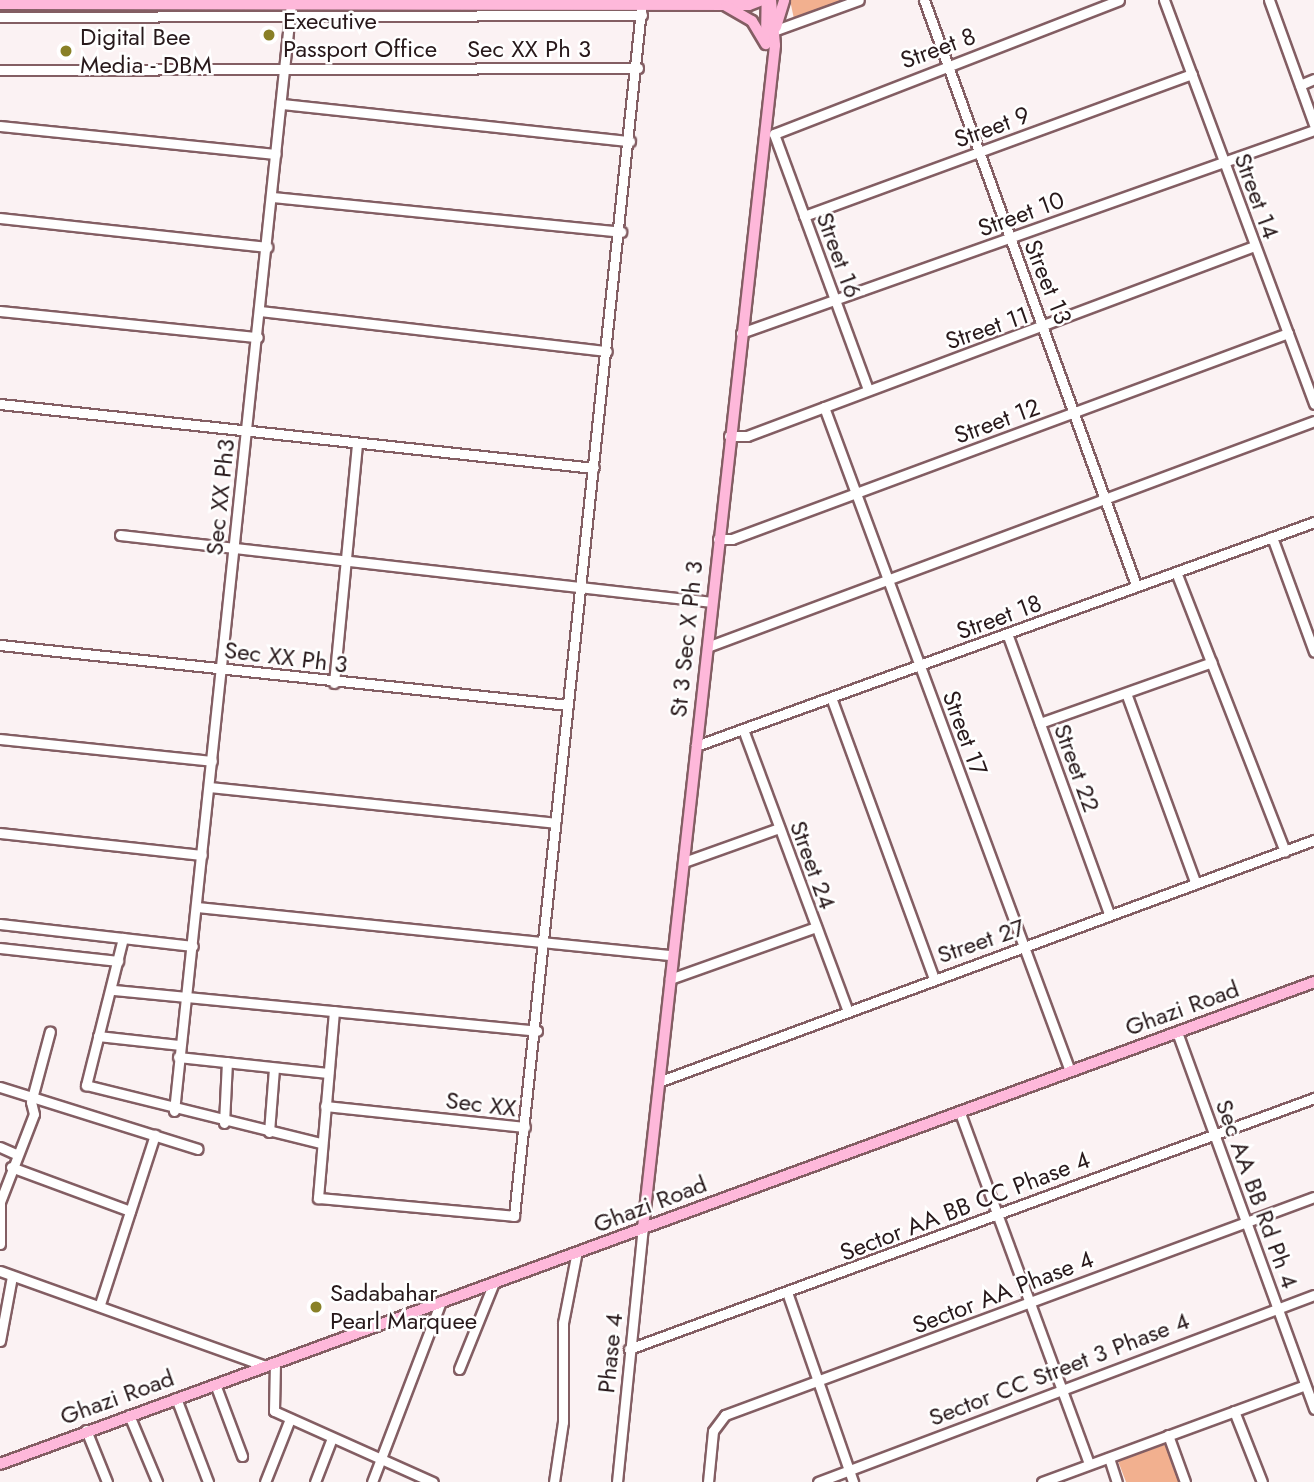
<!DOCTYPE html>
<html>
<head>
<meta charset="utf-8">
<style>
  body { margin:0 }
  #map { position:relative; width:1314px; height:1482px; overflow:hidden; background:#fbf2f3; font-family:Jost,sans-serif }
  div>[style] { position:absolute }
  .green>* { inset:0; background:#f2b08f }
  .roads { filter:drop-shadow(2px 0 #835e63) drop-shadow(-2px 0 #835e63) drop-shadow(0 2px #835e63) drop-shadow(0 -2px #835e63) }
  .minor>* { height:9px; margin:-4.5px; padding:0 4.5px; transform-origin:4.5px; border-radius:4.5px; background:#fff }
  .major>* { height:10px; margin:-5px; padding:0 5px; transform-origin:5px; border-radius:5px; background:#feb8da }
  .dots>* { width:19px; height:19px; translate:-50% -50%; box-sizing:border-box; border:4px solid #fff; border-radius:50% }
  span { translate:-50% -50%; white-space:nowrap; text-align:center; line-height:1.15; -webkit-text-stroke:5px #fff; paint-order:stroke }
  .poi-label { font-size:24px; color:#28191b }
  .left { translate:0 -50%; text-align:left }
  .street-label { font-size:24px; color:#28191b }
</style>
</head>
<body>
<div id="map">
  <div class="green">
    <i style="clip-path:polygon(790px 0,845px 0,794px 19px)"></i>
    <i style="clip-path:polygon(1167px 1444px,1180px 1482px,1126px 1482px,1118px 1461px)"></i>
  </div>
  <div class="roads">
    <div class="minor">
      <i style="left:924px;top:0;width:622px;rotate:70.08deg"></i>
      <i style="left:1164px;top:0;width:431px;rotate:69.6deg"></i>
      <i style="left:1269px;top:0;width:132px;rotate:70.1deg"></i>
      <i style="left:0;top:17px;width:642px;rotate:-0.18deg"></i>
      <i style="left:776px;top:30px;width:88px;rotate:-19.9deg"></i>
      <i style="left:0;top:70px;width:638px;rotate:-0.18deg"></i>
      <i style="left:1300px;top:85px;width:15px;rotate:-23deg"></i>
      <i style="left:282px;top:104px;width:350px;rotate:6.1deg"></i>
      <i style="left:0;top:126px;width:277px;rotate:5.8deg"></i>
      <i style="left:774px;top:134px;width:370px;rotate:-21.2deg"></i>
      <i style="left:774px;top:134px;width:272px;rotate:69.8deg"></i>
      <i style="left:272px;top:197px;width:351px;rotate:5.7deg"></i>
      <i style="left:804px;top:216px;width:413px;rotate:-20.1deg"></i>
      <i style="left:0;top:218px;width:269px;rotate:6.2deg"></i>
      <i style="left:0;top:311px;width:259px;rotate:5.8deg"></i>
      <i style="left:260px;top:311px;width:349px;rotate:6.6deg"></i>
      <i style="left:741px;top:333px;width:608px;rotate:-19.51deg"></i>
      <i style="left:0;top:404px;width:597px;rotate:6.15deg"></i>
      <i style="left:824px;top:407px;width:708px;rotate:69.67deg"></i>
      <i style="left:729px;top:436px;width:18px"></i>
      <i style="left:747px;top:436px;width:541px;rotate:-20.54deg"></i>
      <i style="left:120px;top:535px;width:596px;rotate:6.46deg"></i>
      <i style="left:1272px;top:537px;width:122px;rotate:69.9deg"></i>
      <i style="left:718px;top:539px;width:14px"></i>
      <i style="left:732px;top:539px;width:593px;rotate:-20.33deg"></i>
      <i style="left:1176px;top:572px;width:300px;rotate:68.7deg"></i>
      <i style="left:1008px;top:636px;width:296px;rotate:70deg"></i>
      <i style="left:0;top:645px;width:571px;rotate:6.03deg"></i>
      <i style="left:707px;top:647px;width:648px;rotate:-20.42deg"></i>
      <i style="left:334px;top:683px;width:241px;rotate:-84.5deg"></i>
      <i style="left:1126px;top:693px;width:203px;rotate:69.9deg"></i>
      <i style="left:832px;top:700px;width:296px;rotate:69.9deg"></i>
      <i style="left:1040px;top:723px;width:182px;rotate:-19.5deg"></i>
      <i style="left:744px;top:732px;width:298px;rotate:69.6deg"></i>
      <i style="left:0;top:739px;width:213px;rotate:5.9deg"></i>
      <i style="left:696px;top:746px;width:657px;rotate:-19.92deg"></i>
      <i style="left:209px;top:787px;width:348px;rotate:5.9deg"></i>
      <i style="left:0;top:833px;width:203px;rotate:6.2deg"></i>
      <i style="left:684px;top:862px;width:101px;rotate:-19.7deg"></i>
      <i style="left:197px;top:907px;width:477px;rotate:5.8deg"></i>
      <i style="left:0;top:924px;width:194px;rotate:6.5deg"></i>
      <i style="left:123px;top:938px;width:152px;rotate:104.1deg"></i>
      <i style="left:86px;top:1085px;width:242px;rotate:13.9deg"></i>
      <i style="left:0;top:948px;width:119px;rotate:6.3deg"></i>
      <i style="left:670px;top:979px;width:155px;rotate:-19.6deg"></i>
      <i style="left:114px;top:990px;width:425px;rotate:5.5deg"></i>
      <i style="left:334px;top:1011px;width:188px;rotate:94.9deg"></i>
      <i style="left:318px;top:1198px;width:197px;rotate:5.2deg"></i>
      <i style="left:514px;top:1216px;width:1222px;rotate:-83.99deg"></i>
      <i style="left:1177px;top:1032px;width:401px;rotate:70deg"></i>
      <i style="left:98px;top:1036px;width:81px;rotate:6.3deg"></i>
      <i style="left:178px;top:1057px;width:151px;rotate:6.1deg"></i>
      <i style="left:661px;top:1081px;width:696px;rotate:-20.26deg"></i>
      <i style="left:0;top:1087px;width:207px;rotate:17.4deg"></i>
      <i style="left:325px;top:1106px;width:201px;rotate:6deg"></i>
      <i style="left:174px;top:1111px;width:1114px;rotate:-83.97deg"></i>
      <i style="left:960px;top:1113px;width:373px;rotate:69.8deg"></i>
      <i style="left:224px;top:1123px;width:61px;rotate:-87.2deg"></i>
      <i style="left:269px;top:1132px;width:63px;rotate:-85.5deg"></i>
      <i style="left:0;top:1147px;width:17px;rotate:24deg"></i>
      <i style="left:11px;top:1167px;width:127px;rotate:20.3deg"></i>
      <i style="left:0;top:1202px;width:94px;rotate:-68.9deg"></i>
      <i style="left:34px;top:1114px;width:12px;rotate:-104deg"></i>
      <i style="left:31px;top:1102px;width:73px;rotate:-75deg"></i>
      <i style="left:0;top:1203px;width:41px;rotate:90deg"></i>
      <i style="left:0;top:1271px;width:282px;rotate:19.7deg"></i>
      <i style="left:788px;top:1295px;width:198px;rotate:70.8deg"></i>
      <i style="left:100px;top:1304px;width:178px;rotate:-72deg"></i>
      <i style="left:0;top:1341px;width:66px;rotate:-79.5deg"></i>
      <i style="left:629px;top:1349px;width:730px;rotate:-20.12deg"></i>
      <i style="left:275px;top:1363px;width:48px;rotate:91.2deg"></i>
      <i style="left:274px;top:1411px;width:174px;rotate:24.1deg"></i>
      <i style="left:459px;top:1369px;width:91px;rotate:-68deg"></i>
      <i style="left:215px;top:1384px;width:77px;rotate:69.4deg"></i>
      <i style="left:176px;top:1398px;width:90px;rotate:69.1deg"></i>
      <i style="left:1234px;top:1411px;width:76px;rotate:68.5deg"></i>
      <i style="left:129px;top:1415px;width:73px;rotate:67.3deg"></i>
      <i style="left:86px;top:1430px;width:56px;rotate:68deg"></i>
      <i style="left:1168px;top:1435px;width:50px;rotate:70.1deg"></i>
      <i style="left:1109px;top:1458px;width:25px;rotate:72deg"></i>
      <i style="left:265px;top:1482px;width:68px;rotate:-68.4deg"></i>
      <i style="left:315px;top:1482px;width:47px;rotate:-68.9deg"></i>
      <i style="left:372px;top:1482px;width:191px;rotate:-69.1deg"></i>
      <i style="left:554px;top:1482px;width:61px;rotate:-81.5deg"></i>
      <i style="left:563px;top:1422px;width:99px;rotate:-90deg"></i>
      <i style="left:563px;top:1323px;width:68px;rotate:-79deg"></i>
      <i style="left:617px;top:1482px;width:255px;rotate:-84.2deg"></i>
      <i style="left:708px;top:1482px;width:51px;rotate:-84.4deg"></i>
      <i style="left:713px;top:1431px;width:20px;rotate:-53deg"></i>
      <i style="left:725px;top:1415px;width:628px;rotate:-20.31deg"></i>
      <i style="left:818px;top:1482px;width:530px;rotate:-20.66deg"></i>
      <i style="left:1042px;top:1482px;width:280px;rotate:-20.2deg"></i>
    </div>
    <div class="major">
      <i style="left:0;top:4px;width:749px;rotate:0.08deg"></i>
      <i style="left:749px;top:5px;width:14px;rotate:-21deg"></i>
      <i style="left:726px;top:6px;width:30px;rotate:30deg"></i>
      <i style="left:752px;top:21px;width:27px;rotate:59deg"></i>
      <i style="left:776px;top:27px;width:28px;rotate:-73deg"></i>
      <i style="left:766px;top:39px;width:39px;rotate:-89deg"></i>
      <i style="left:643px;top:1228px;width:1190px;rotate:-83.63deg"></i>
      <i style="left:775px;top:45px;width:45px;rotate:-95.1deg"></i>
      <i style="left:0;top:1464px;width:1400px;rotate:-20.14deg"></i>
    </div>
  </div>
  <div class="dots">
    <i style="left:269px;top:35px;background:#898027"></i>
    <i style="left:66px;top:51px;background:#898027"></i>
    <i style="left:316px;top:1307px;background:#898027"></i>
  </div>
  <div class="poi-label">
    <span class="left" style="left:283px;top:35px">Executive<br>Passport Office</span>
    <span class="left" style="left:80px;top:51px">Digital Bee<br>Media - DBM</span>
    <span class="left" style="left:330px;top:1307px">Sadabahar<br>Pearl Marquee</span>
  </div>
  <div class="street-label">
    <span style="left:938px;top:48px;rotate:-20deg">Street 8</span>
    <span style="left:529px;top:49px">Sec XX Ph 3</span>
    <span style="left:992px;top:127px;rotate:-20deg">Street 9</span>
    <span style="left:1257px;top:196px;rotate:70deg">Street 14</span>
    <span style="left:1021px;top:214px;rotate:-20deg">Street 10</span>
    <span style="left:839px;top:255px;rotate:70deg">Street 16</span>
    <span style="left:1048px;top:282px;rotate:68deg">Street 13</span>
    <span style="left:987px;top:328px;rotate:-19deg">Street 11</span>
    <span style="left:997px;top:421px;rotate:-20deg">Street 12</span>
    <span style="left:220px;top:497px;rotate:-84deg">Sec XX Ph3</span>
    <span style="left:999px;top:617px;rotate:-20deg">Street 18</span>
    <span style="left:686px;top:639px;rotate:-84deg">St 3 Sec X Ph 3</span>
    <span style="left:286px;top:657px;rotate:7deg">Sec XX Ph 3</span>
    <span style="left:965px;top:733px;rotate:70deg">Street 17</span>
    <span style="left:1077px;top:768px;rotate:70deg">Street 22</span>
    <span style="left:813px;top:865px;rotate:70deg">Street 24</span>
    <span style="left:981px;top:941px;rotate:-19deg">Street 27</span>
    <span style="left:1182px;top:1008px;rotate:-20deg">Ghazi Road</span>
    <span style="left:481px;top:1104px;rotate:7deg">Sec XX</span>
    <span style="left:1257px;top:1194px;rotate:70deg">Sec AA BB Rd Ph 4</span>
    <span style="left:650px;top:1204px;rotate:-21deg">Ghazi Road</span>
    <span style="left:965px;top:1206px;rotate:-21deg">Sector AA BB CC Phase 4</span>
    <span style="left:1003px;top:1292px;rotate:-21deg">Sector AA Phase 4</span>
    <span style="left:610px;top:1353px;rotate:-84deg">Phase 4</span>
    <span style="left:1059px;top:1369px;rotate:-21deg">Sector CC Street 3 Phase 4</span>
    <span style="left:117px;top:1397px;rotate:-20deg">Ghazi Road</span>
  </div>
</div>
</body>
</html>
